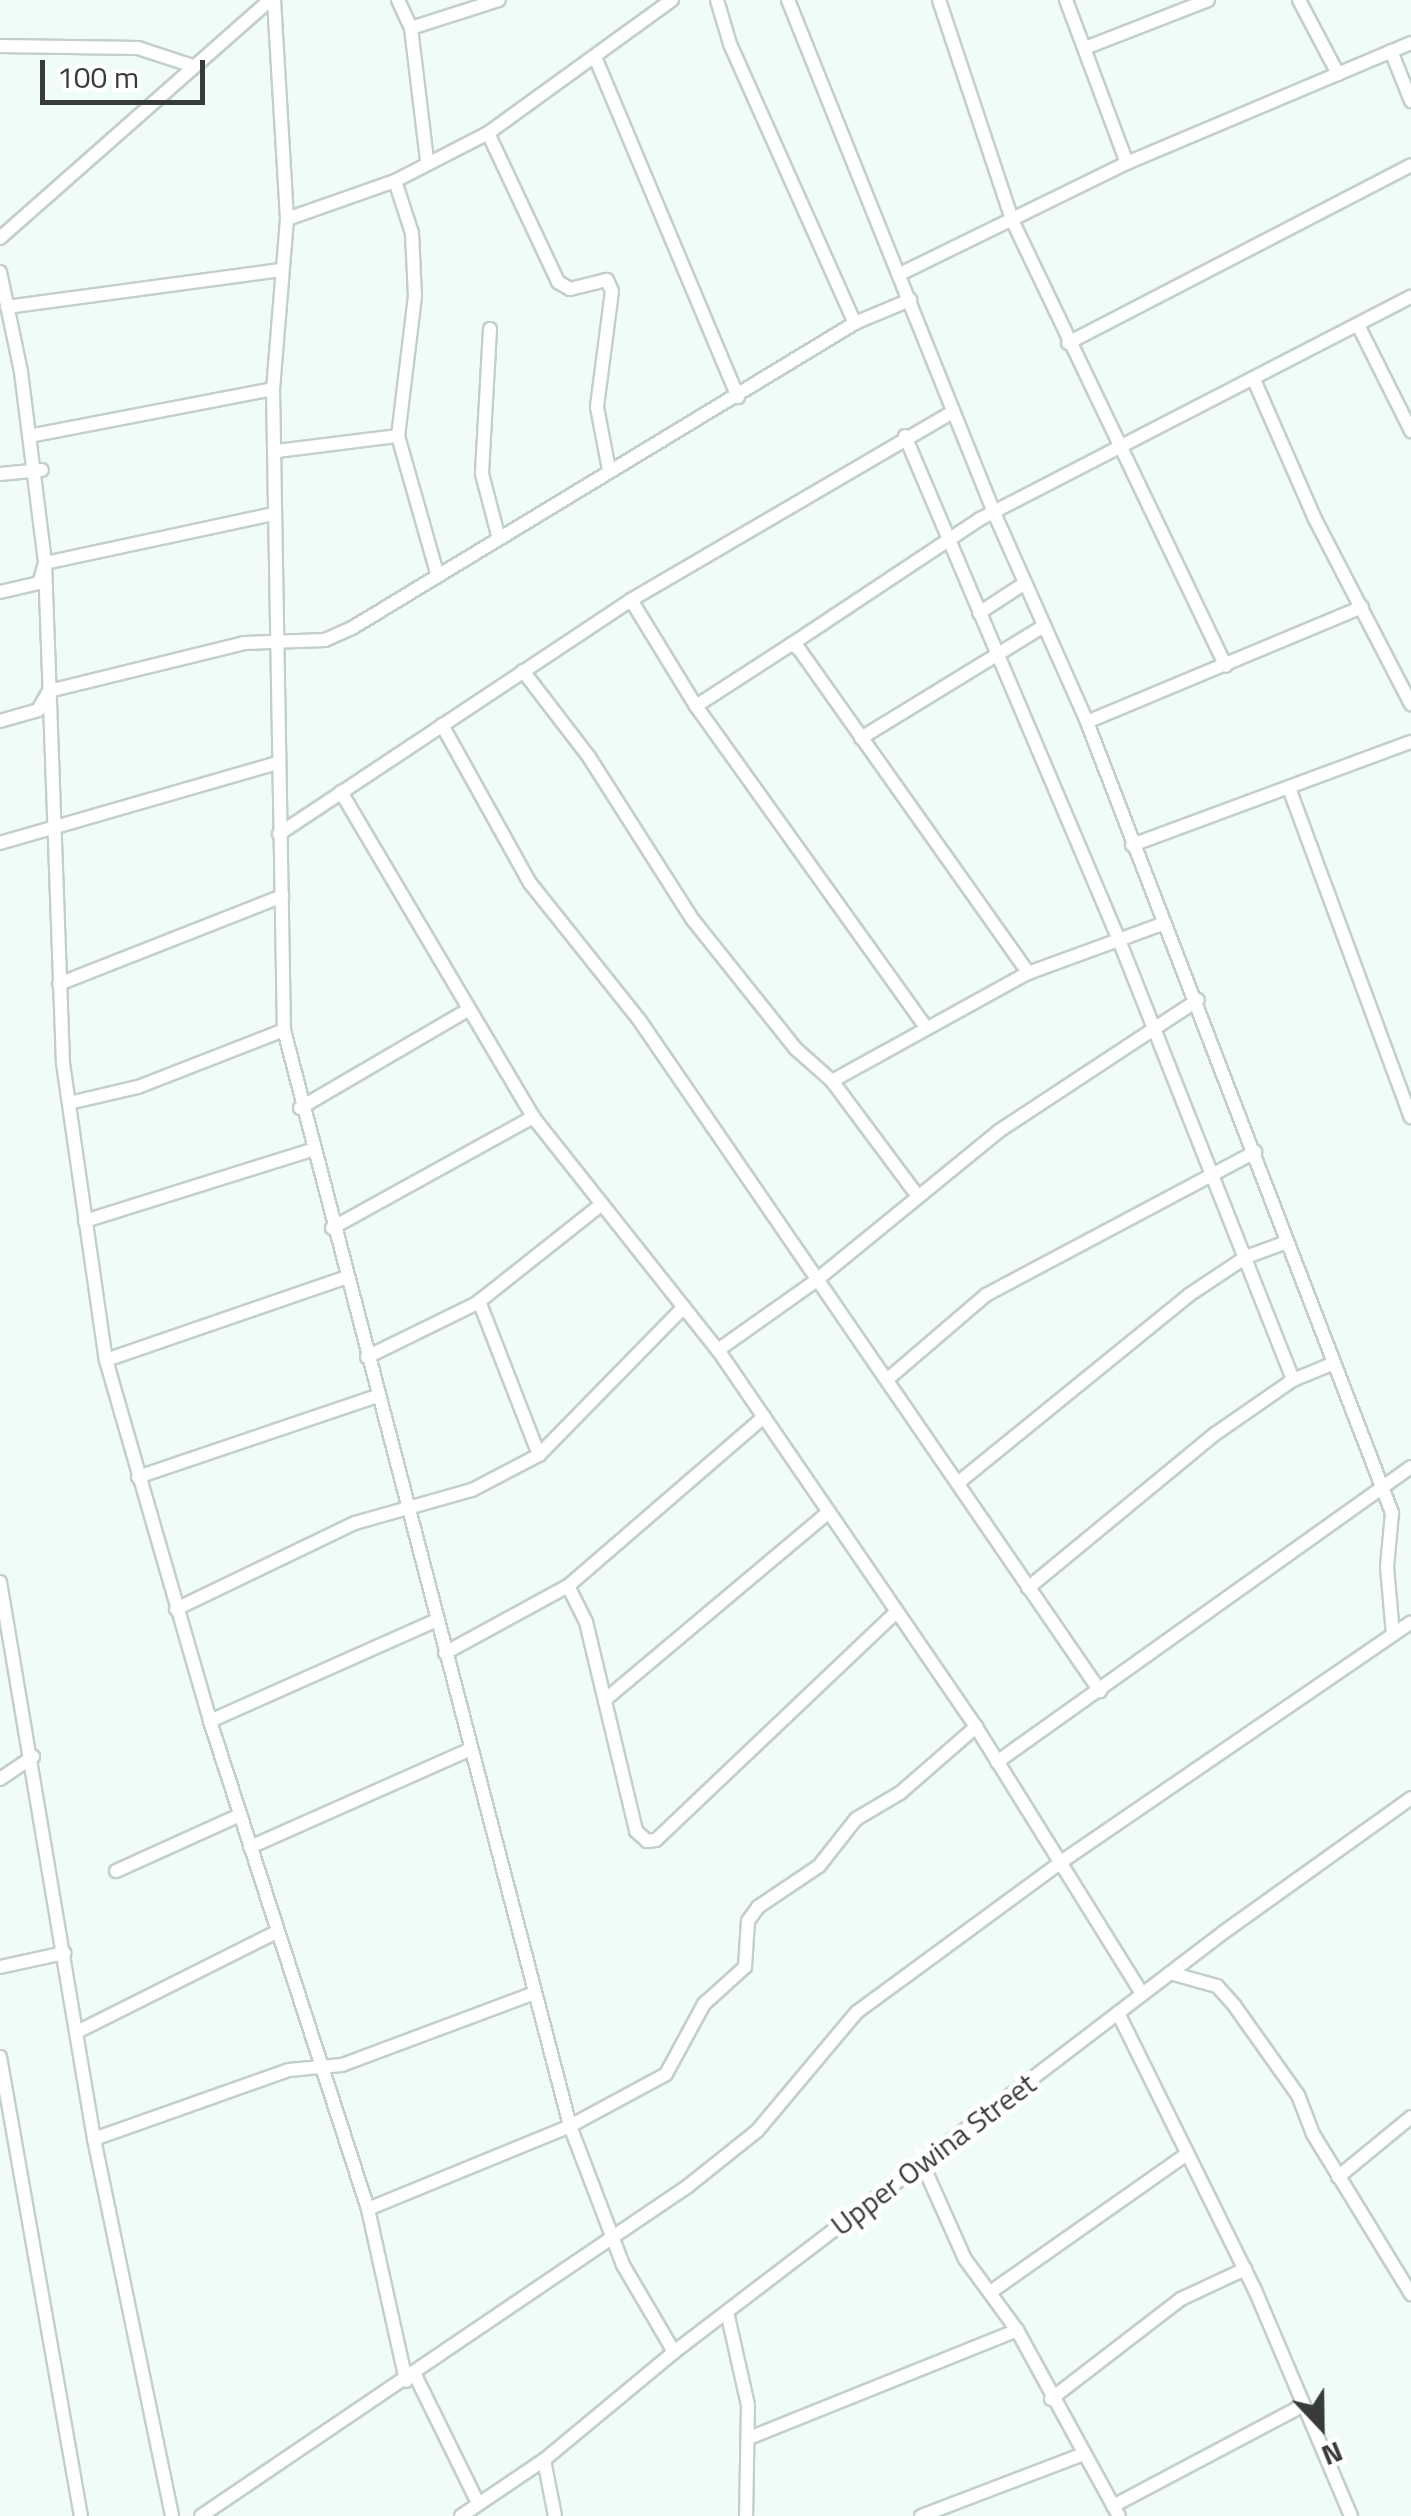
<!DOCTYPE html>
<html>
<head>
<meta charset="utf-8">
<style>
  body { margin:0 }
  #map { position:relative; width:1411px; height:2516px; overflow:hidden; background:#f0fcf8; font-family:"Titillium Web",sans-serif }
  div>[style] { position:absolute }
  .roads { filter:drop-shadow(2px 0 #c3cfcb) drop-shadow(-2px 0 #c3cfcb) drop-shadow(0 2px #c3cfcb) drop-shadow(0 -2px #c3cfcb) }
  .minor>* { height:12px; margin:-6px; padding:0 6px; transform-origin:6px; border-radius:6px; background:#fff }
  span { translate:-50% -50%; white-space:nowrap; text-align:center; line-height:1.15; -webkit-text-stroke:10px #fff; paint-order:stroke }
  .street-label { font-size:30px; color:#373b3a }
  .north { position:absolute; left:1271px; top:2376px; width:100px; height:100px; -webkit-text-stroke:8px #fff; paint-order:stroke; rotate:158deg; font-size:28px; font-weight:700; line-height:40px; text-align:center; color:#373b3a }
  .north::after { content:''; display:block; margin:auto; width:35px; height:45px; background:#373b3a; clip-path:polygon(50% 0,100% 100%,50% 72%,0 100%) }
  .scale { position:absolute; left:40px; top:60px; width:165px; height:45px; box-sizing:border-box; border:5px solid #373b3a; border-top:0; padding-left:12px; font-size:30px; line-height:35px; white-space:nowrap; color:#373b3a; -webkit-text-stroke:8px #fff; paint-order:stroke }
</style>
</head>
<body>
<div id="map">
  <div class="roads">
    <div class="minor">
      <i style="left:274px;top:0;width:219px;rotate:86.6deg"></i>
      <i style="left:287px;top:219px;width:171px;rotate:94.7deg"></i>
      <i style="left:273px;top:389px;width:641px;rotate:89.02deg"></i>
      <i style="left:284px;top:1030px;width:1133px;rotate:75.37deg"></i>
      <i style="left:570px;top:2126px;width:149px;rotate:69.1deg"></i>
      <i style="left:623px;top:2265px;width:101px;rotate:59.6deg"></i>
      <i style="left:398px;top:0;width:31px;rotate:65deg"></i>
      <i style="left:411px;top:28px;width:134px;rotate:83.1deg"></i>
      <i style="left:717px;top:0;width:46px;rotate:73.5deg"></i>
      <i style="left:730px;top:44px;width:306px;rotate:65.9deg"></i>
      <i style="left:788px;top:0;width:555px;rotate:68.1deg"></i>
      <i style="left:995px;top:515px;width:227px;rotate:66deg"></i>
      <i style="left:1087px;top:722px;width:848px;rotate:68.91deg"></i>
      <i style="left:1392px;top:1513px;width:54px;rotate:95.3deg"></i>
      <i style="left:1387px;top:1567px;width:67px;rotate:84.9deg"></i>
      <i style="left:939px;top:0;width:234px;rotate:71.6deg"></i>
      <i style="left:1013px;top:222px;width:492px;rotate:64.4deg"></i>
      <i style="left:1066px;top:0;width:174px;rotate:69.5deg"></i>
      <i style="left:1299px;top:0;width:84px;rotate:62.2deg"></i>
      <i style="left:411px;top:28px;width:92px;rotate:-17.7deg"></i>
      <i style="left:0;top:46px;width:138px;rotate:0.8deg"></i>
      <i style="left:138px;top:48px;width:55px;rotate:18.1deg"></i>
      <i style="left:1085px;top:48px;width:132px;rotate:-21.3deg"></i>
      <i style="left:1391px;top:51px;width:54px;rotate:68.2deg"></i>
      <i style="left:595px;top:57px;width:369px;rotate:67.2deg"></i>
      <i style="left:488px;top:133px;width:165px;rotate:64.8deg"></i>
      <i style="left:558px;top:282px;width:14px;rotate:30deg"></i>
      <i style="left:570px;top:289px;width:38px;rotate:-14deg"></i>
      <i style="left:607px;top:280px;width:12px;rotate:66deg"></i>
      <i style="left:612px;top:291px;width:117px;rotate:97.4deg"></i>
      <i style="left:597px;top:407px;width:64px;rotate:79.2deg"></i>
      <i style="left:395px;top:181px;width:55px;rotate:71.9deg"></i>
      <i style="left:412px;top:233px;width:63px;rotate:87.3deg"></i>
      <i style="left:415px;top:296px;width:141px;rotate:96.9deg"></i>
      <i style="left:398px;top:436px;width:142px;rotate:74.1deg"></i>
      <i style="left:287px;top:219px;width:114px;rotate:-19.4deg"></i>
      <i style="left:395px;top:181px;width:105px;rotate:-27.3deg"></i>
      <i style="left:488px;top:133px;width:227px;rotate:-35.9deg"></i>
      <i style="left:0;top:238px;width:360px;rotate:-41.4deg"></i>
      <i style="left:0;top:272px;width:102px;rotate:78.1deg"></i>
      <i style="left:21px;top:372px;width:193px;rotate:82.8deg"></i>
      <i style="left:45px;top:563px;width:500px;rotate:87.94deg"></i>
      <i style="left:63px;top:1063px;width:300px;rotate:81.8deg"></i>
      <i style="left:106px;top:1360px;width:376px;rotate:73.9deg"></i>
      <i style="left:210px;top:1721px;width:513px;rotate:72.06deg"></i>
      <i style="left:368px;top:2209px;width:176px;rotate:77.5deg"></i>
      <i style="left:900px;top:274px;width:253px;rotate:-26.1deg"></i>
      <i style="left:1127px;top:163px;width:308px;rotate:-22.9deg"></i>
      <i style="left:7px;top:307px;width:276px;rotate:-7.7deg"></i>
      <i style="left:1358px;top:325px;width:119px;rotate:63.4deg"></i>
      <i style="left:490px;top:329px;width:145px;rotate:93.2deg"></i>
      <i style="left:482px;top:474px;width:63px;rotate:75.3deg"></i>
      <i style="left:1068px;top:343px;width:386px;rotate:-27.4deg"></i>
      <i style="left:1254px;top:380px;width:150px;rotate:66.3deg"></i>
      <i style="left:1314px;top:517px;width:211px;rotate:62.6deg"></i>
      <i style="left:29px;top:436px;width:248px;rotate:-10.9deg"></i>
      <i style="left:905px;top:436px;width:548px;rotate:66.99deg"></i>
      <i style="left:1119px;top:940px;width:473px;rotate:68.4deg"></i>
      <i style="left:277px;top:451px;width:122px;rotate:-7.1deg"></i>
      <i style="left:0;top:474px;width:42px;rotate:-5.4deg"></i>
      <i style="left:0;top:592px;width:40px;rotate:-13deg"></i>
      <i style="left:39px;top:583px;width:21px;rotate:-73deg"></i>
      <i style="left:45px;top:563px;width:233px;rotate:-12.1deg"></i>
      <i style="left:631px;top:600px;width:124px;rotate:58.5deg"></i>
      <i style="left:696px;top:706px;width:393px;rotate:54.4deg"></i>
      <i style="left:979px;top:613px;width:55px;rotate:-33.1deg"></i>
      <i style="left:792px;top:644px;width:226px;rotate:-33.6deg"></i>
      <i style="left:980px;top:519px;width:485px;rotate:-27.3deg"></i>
      <i style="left:523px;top:671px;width:108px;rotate:52.5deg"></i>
      <i style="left:589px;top:757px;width:193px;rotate:57.5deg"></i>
      <i style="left:693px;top:920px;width:165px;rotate:51.4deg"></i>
      <i style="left:796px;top:1049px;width:48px;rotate:41.6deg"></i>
      <i style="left:832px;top:1081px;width:142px;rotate:53.3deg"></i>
      <i style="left:696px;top:706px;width:114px;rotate:-32.9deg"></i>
      <i style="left:792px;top:644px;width:9px;rotate:36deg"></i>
      <i style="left:799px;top:649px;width:397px;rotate:54.7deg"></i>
      <i style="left:0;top:721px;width:40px;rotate:-16deg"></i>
      <i style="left:38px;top:710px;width:22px;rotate:-60deg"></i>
      <i style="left:49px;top:691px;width:201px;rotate:-13.8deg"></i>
      <i style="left:244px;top:643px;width:81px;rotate:-2.1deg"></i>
      <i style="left:325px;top:640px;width:30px;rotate:-24deg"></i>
      <i style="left:352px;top:628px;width:588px;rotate:-31.23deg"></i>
      <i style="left:855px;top:323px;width:60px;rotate:-22.7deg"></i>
      <i style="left:1087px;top:722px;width:298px;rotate:-22.7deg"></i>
      <i style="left:442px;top:725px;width:181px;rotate:60.9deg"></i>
      <i style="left:530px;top:883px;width:176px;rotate:51.4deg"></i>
      <i style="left:640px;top:1021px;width:813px;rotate:55.53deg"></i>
      <i style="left:861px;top:738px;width:215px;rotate:-31.5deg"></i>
      <i style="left:1289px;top:788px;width:351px;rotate:69.7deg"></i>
      <i style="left:341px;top:792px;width:377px;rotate:59.4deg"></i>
      <i style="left:533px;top:1117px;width:298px;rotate:51.6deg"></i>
      <i style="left:718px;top:1350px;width:457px;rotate:55.6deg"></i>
      <i style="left:976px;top:1727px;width:314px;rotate:58.1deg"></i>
      <i style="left:279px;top:834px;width:423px;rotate:-33.6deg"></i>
      <i style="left:631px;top:600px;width:373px;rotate:-30.3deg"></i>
      <i style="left:0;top:843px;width:289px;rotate:-16.1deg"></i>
      <i style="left:1132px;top:845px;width:297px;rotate:-20.3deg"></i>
      <i style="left:59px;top:984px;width:240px;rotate:-21.5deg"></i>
      <i style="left:832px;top:1081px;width:224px;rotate:-28.9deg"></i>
      <i style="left:1028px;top:973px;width:143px;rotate:-20.1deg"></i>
      <i style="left:69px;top:1103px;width:71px;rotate:-13.1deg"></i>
      <i style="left:138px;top:1087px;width:157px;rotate:-21.3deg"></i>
      <i style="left:300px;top:1108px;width:194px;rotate:-30.3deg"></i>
      <i style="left:85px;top:1221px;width:238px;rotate:-17.4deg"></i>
      <i style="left:332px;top:1228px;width:230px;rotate:-28.9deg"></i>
      <i style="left:479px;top:1301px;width:165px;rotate:68.7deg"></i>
      <i style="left:718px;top:1350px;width:118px;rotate:-35.3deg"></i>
      <i style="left:814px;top:1282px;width:239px;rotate:-39.2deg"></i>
      <i style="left:999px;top:1131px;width:238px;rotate:-33.4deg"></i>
      <i style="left:367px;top:1357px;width:123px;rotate:-26.1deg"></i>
      <i style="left:477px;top:1303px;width:159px;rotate:-38.4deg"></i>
      <i style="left:106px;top:1360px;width:252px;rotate:-19deg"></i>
      <i style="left:889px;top:1378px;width:128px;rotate:-40.6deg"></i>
      <i style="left:986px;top:1295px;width:305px;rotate:-28deg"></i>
      <i style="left:138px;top:1477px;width:252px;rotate:-18.7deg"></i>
      <i style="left:959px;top:1482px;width:296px;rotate:-39.1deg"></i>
      <i style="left:1189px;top:1295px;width:69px;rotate:-33.7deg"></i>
      <i style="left:1246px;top:1257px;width:44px;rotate:-20.1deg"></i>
      <i style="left:0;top:1582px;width:565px;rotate:80.42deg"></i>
      <i style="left:94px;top:2139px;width:385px;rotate:78.3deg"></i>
      <i style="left:568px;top:1586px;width:40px;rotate:63.4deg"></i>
      <i style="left:586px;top:1622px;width:215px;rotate:76.5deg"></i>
      <i style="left:636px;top:1831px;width:15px;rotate:42deg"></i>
      <i style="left:647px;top:1841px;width:9px;rotate:-6deg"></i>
      <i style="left:656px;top:1840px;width:331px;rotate:-43.5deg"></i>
      <i style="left:1028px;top:1588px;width:242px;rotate:-39.5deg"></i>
      <i style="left:1215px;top:1434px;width:95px;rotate:-34.7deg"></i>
      <i style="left:1293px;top:1380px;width:42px;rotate:-22.3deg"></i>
      <i style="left:176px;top:1609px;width:199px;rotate:-25.7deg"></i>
      <i style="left:355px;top:1523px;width:122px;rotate:-15.8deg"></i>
      <i style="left:472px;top:1490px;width:76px;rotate:-27.6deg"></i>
      <i style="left:539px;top:1455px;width:207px;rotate:-45.6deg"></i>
      <i style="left:445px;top:1653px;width:140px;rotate:-28.6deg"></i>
      <i style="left:568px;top:1586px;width:259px;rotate:-40.8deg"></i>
      <i style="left:606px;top:1699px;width:291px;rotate:-40deg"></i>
      <i style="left:210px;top:1721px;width:248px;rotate:-24deg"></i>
      <i style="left:997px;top:1762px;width:508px;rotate:-35.47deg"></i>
      <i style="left:0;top:1779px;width:40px;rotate:-34deg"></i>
      <i style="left:250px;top:1847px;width:242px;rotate:-23.9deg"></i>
      <i style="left:116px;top:1871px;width:136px;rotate:-24.3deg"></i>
      <i style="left:0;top:1967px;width:66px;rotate:-12.3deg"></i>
      <i style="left:1170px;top:1973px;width:49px;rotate:15.5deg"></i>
      <i style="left:1217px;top:1986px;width:25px;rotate:48deg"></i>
      <i style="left:1234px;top:2005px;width:110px;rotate:54.6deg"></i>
      <i style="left:1298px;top:2095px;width:42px;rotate:69deg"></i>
      <i style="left:1313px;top:2134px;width:188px;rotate:58.5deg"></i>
      <i style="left:1118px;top:2013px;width:309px;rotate:63.7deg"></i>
      <i style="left:1255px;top:2290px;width:246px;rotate:67deg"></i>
      <i style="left:77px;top:2032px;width:224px;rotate:-26.6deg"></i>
      <i style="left:0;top:2057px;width:466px;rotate:80deg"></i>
      <i style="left:94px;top:2139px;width:207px;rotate:-19.5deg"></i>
      <i style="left:289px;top:2070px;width:53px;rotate:-5.4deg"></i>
      <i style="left:342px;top:2065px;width:206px;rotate:-20.5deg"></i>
      <i style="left:922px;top:2163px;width:105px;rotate:65.9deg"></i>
      <i style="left:965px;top:2259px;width:88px;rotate:53.8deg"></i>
      <i style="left:1017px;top:2330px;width:212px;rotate:61.3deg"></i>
      <i style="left:1338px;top:2177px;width:94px;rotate:-39.4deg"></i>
      <i style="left:368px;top:2209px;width:218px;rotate:-22.3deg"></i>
      <i style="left:570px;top:2126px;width:109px;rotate:-28.4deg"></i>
      <i style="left:666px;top:2074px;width:80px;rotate:-61.5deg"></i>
      <i style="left:704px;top:2004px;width:55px;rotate:-42.1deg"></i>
      <i style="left:745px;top:1967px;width:46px;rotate:-86.3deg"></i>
      <i style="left:748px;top:1921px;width:17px;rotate:-54deg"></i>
      <i style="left:758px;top:1907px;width:73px;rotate:-33.9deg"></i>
      <i style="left:819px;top:1866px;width:60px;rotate:-51.8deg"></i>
      <i style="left:856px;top:1819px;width:51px;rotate:-30.6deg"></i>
      <i style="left:900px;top:1793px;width:101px;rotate:-41deg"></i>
      <i style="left:992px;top:2291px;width:238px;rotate:-35.1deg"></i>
      <i style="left:727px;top:2312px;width:95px;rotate:77.3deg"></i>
      <i style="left:748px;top:2405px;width:111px;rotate:91deg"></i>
      <i style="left:415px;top:2375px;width:143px;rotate:63.8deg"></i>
      <i style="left:1051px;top:2399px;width:164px;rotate:-37.6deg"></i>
      <i style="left:1181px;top:2299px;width:71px;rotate:-25.1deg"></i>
      <i style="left:749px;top:2438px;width:289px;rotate:-21.9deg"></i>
      <i style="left:544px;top:2460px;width:57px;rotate:78.9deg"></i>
      <i style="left:1113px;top:2506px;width:214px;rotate:-27.9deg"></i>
      <i style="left:201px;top:2516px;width:588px;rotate:-34.12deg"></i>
      <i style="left:688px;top:2186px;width:88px;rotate:-38.6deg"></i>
      <i style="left:757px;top:2131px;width:155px;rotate:-50deg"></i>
      <i style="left:857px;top:2012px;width:253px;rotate:-36.3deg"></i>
      <i style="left:1061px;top:1862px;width:424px;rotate:-34.4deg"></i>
      <i style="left:461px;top:2516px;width:100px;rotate:-34deg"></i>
      <i style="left:544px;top:2460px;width:169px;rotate:-39.7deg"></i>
      <i style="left:674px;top:2352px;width:692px;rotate:-37.37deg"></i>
      <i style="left:1224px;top:1932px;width:230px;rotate:-35.6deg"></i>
      <i style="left:921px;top:2516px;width:173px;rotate:-20.9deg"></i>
    </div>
  </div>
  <div class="street-label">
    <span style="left:933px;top:2154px;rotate:-37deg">Upper Owina Street</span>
  </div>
  <div class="north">N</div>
  <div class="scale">100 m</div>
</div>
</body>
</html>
